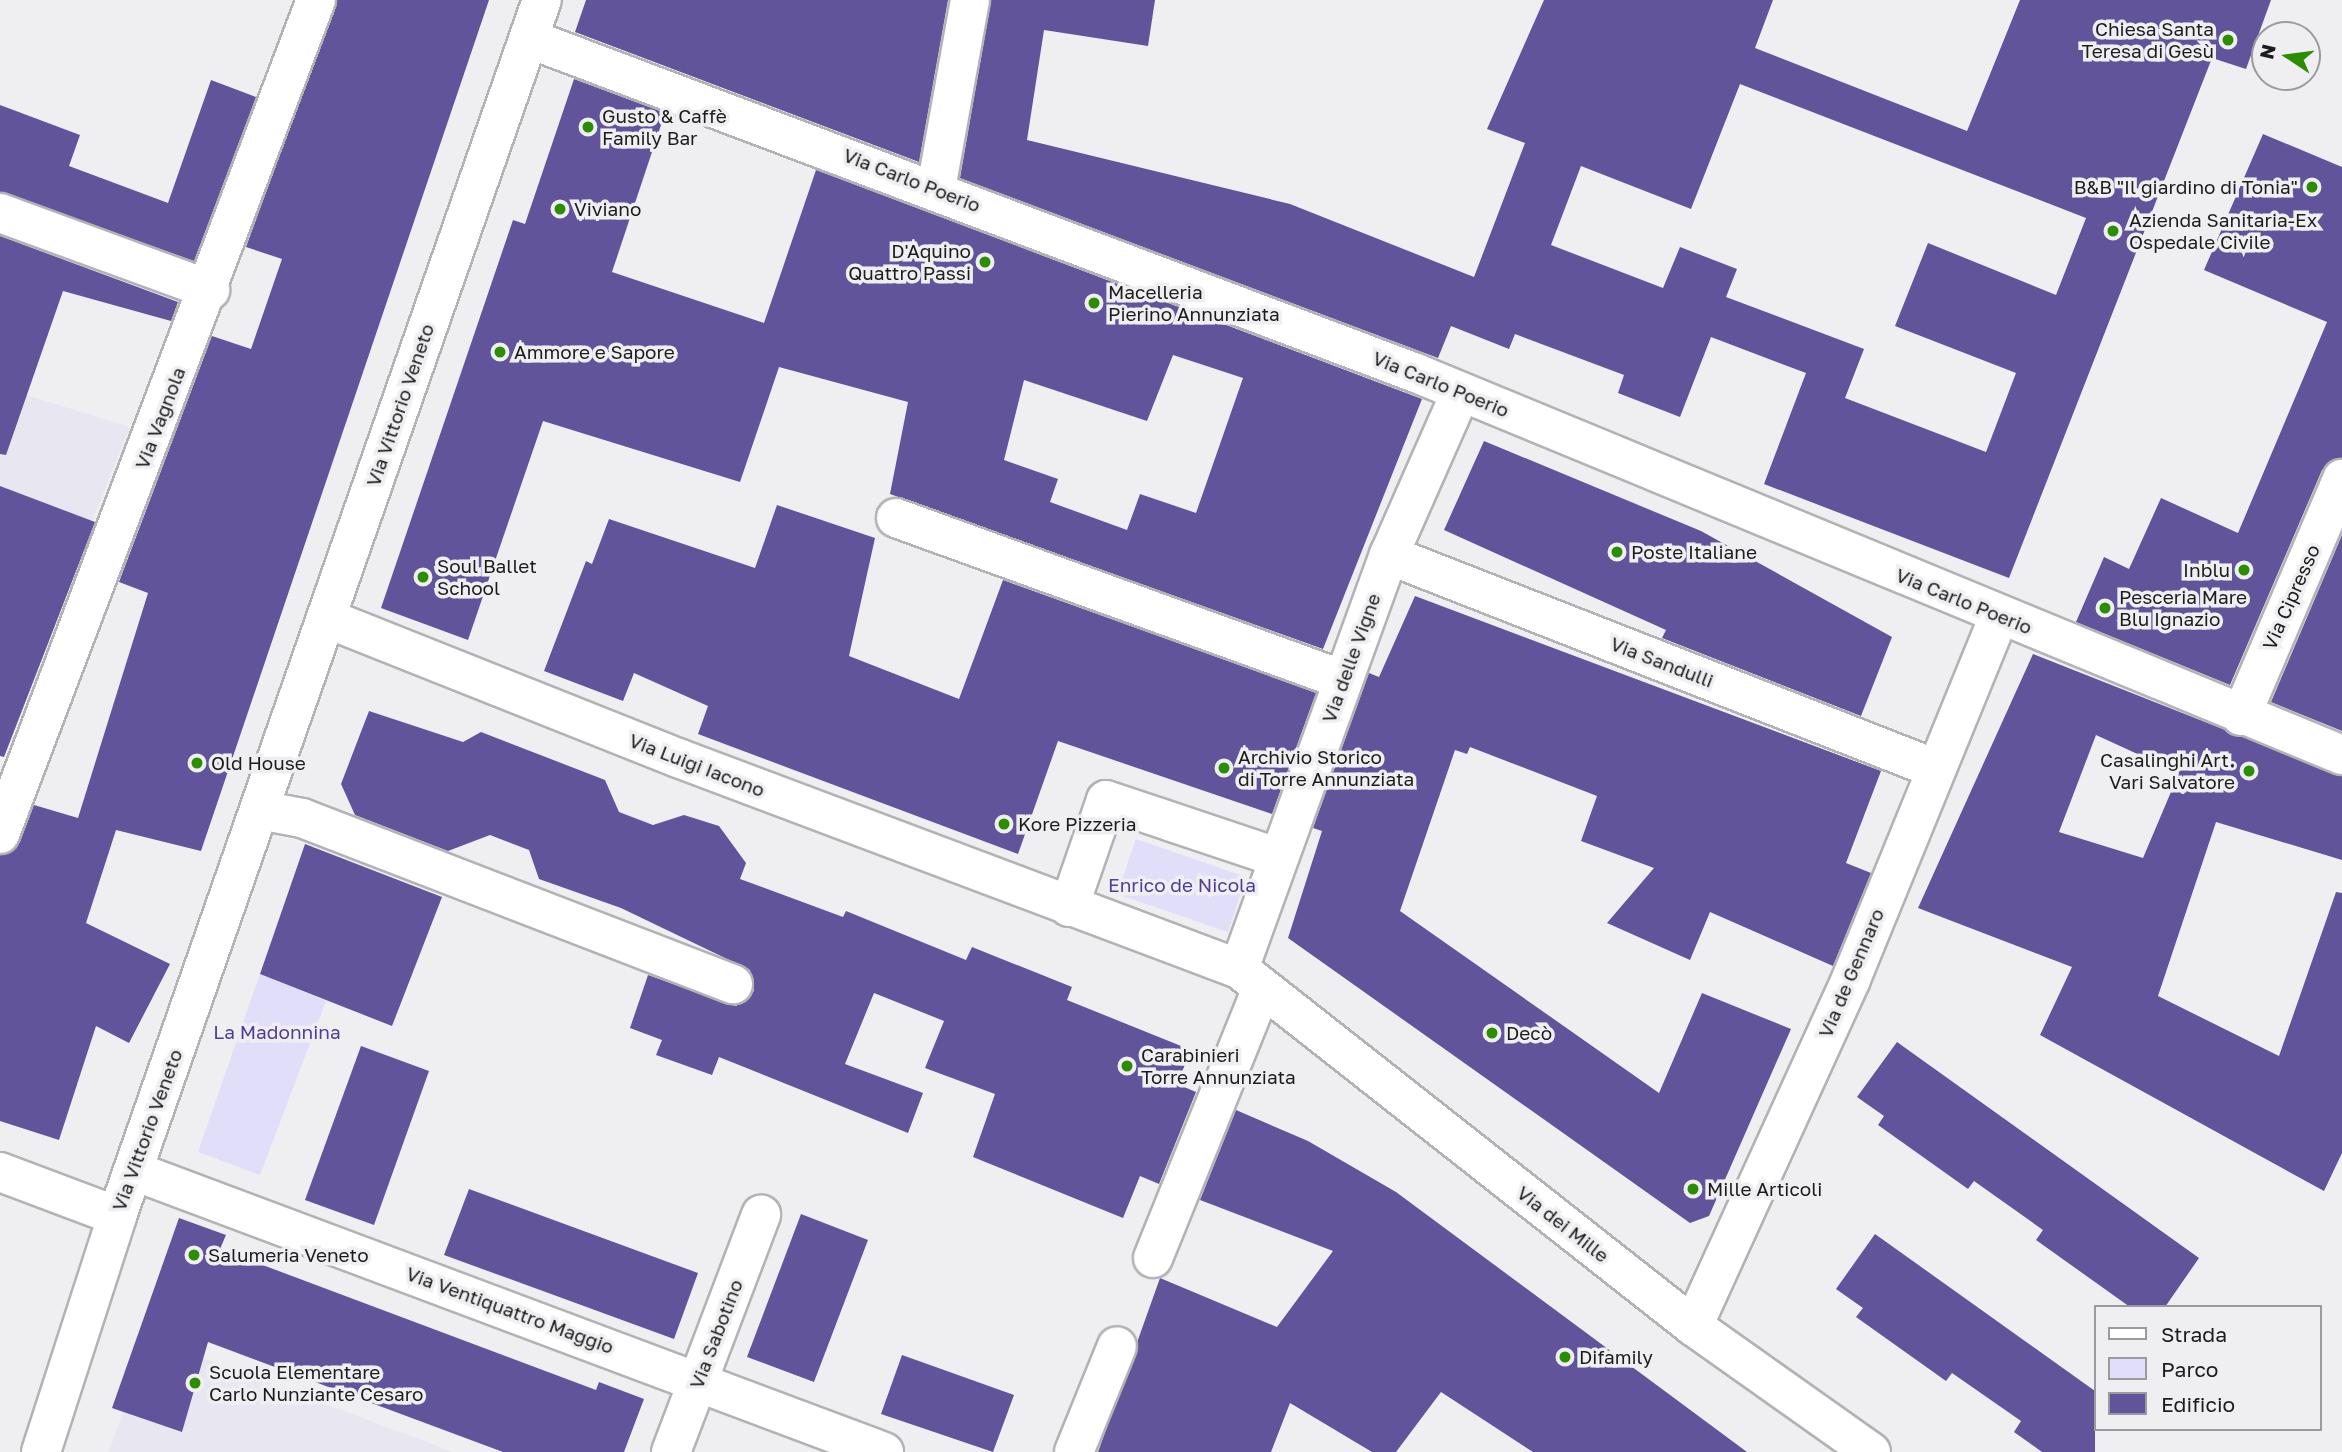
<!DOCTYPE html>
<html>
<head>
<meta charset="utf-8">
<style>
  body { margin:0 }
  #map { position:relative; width:2342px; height:1452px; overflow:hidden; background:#efeff2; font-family:"Golos Text",sans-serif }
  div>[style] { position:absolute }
  .built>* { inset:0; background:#e7e6f1 }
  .green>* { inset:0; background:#e0def8 }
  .building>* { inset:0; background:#61549b }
  .roads { filter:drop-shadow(2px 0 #b3b3b6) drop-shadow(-2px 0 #b3b3b6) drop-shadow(0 2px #b3b3b6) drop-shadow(0 -2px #b3b3b6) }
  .minor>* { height:38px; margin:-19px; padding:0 19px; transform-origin:19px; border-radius:19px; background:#fff }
  .major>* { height:38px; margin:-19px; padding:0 19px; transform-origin:19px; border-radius:19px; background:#fff }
  .dots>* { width:19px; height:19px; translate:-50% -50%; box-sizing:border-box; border:4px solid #efeff2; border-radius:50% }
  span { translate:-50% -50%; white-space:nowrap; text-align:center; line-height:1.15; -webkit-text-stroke:7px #efeff2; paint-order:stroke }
  .poi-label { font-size:19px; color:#1c1c1d }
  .right { translate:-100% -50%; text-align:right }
  .left { translate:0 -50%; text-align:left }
  .street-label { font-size:19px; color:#1c1c1d }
  .park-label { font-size:19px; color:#513d96 }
  .legend { position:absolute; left:2094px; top:1305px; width:228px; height:126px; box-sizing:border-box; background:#efeff2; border:2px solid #9b9b9d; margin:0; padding:9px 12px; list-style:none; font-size:21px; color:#1c1c1d }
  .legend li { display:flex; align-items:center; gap:14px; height:35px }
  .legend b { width:35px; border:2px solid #9b9b9d }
  .north { position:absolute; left:2251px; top:21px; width:70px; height:70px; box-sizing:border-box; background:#efeff2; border:2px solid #9b9b9d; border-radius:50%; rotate:283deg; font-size:19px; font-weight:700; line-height:28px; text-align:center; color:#1c1c1d }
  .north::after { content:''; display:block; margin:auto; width:24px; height:32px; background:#2c8d02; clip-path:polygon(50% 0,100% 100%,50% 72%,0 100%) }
</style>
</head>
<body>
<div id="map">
  <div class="built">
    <i style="clip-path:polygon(0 387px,130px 427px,92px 521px,0 486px)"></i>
    <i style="clip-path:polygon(137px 1335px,203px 1358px,453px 1452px,109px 1452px,123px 1412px,112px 1408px)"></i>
  </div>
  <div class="green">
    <i style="clip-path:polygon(1136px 839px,1246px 877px,1228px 932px,1117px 894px)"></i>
    <i style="clip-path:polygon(260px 974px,326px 1001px,260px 1175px,198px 1152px)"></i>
  </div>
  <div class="building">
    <i style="clip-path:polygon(337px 0,489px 0,201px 851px,116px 830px,86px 923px,170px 964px,129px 1043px,96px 1026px,59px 1140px,0 1121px,0 855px,20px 842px,34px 805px,78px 818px,148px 593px,119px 582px,212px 336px,251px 349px,282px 259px,246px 247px)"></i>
    <i style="clip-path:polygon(586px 0,948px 0,919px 162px,575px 32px)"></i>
    <i style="clip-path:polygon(evenodd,991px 0,1155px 0,1148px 46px,1044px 30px,1027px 140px,1290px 204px,1474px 277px,1525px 143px,1487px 129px,1544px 0,1773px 0,1755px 48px,1967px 131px,2020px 0,2271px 0,2246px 69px,2212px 58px,2009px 578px,1764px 484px,1806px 373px,1711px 337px,1680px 417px,1618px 393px,1624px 375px,1515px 334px,1509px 349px,1451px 326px,1438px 358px,960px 178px,991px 0,1740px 84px,2086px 218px,2056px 295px,1928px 243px,1895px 326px,2016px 373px,1986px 452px,1845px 398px,1864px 349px,1726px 297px,1737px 269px,1680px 247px,1663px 288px,1551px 245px,1581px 166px,1691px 209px,1740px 84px)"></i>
    <i style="clip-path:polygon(evenodd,574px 79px,665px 113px,612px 272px,764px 323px,816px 170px,1422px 399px,1323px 649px,890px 494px,908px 402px,779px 367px,740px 482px,543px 421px,468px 640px,381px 608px,513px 220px,525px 224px,574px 79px,1173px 355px,1243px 378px,1196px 513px,1140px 494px,1127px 530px,1050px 502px,1058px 479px,1004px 460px,1024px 380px,1147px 421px,1173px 355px)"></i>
    <i style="clip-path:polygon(211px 80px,256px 97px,194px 261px,0 192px,0 105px,80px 135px,69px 166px,168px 203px)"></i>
    <i style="clip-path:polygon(2263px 134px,2342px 167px,2342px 458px,2322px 470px,2230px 685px,2076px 622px,2104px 557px,2129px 569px,2161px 498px,2238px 533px,2327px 322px,2204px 270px)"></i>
    <i style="clip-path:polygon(0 236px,178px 302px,171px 321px,63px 291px,6px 455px,0 454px)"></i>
    <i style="clip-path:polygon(1484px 441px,1701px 531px,1892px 637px,1861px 716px,1662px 638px,1666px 630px,1444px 530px)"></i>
    <i style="clip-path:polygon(0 486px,95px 522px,4px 757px,0 756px)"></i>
    <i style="clip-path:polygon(777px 505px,875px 538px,849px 656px,959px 699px,1003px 580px,1316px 693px,1272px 814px,1058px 741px,1018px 854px,698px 734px,708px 706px,634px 673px,623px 701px,544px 671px,586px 561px,592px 564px,609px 519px,755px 568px)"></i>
    <i style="clip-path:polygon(2342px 535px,2342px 731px,2271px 702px)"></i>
    <i style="clip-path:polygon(1415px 596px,1881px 771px,1846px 863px,1871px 873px,1833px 966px,1710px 912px,1690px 960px,1607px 923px,1654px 868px,1581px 841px,1597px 796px,1470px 747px,1467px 754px,1455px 750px,1400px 911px,1659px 1093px,1702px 993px,1791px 1029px,1709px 1216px,1690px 1223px,1288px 938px,1322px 831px,1313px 828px,1369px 673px,1379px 677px)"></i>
    <i style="clip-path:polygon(evenodd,2033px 654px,2342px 776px,2342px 860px,2216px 822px,2158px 996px,2279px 1056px,2336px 892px,2342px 893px,2342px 1153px,2324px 1191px,2040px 1035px,2072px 967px,1918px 908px,2033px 654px,2096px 735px,2179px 773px,2143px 858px,2059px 832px,2096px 735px)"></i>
    <i style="clip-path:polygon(369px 711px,463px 742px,481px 732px,605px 780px,619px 812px,653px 825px,684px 815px,719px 826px,746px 863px,740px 879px,843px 917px,846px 911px,966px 960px,972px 947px,1072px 987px,1067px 1000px,1191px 1050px,1177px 1084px,1196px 1092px,1159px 1184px,1140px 1176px,1123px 1218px,973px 1157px,995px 1094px,925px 1068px,944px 1021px,874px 993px,845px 1064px,923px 1093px,908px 1133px,719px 1057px,712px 1075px,656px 1055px,662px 1040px,630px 1028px,648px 975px,736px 1006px,754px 991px,750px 970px,621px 908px,539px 879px,529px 850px,490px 835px,448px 851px,355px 815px,341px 784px)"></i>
    <i style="clip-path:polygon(305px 844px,442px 897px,392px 1026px,260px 974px)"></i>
    <i style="clip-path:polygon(1897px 1042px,2199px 1258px,2165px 1307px,2130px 1307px,2036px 1240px,2043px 1230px,1974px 1181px,1968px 1189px,1878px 1125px,1884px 1116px,1857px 1097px)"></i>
    <i style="clip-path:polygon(361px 1046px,429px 1071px,374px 1225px,305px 1200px)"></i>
    <i style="clip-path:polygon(1236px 1110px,1308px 1141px,1396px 1192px,1747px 1452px,1533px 1452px,1441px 1392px,1396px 1452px,1372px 1452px,1290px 1403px,1271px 1452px,1098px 1452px,1160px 1278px,1277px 1327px,1333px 1251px,1200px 1200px)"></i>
    <i style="clip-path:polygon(469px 1189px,698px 1273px,674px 1339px,444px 1255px)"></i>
    <i style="clip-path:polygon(801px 1214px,868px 1240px,814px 1382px,747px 1357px)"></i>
    <i style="clip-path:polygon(179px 1218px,226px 1235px,220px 1249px,596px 1390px,599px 1382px,644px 1399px,624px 1452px,503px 1452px,208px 1342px,182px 1432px,112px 1408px)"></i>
    <i style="clip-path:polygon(1875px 1234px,2095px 1391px,2095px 1452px,2042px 1452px,2014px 1432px,2021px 1421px,1952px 1373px,1946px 1381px,1856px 1317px,1863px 1308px,1836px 1289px)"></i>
    <i style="clip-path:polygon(902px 1355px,1014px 1395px,993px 1452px,881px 1414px)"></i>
  </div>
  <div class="roads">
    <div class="minor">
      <i style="left:530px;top:39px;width:947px;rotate:20.66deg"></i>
      <i style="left:1416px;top:373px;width:1002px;rotate:22.42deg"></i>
      <i style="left:936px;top:189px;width:192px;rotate:-79.8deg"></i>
      <i style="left:0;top:213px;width:224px;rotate:20.1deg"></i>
      <i style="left:896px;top:518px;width:475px;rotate:19.9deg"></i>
      <i style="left:1389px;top:555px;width:587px;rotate:21.37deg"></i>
      <i style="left:326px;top:618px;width:379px;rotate:21.7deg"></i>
      <i style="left:678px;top:758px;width:599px;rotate:20.61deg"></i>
      <i style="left:1239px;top:969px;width:578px;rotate:38.18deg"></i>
      <i style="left:1693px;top:1326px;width:218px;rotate:35.3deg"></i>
      <i style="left:2241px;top:716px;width:258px;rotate:-66.9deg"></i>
      <i style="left:259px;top:810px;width:44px;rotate:10.5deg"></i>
      <i style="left:302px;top:818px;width:462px;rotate:21.1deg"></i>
      <i style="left:0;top:834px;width:892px;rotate:-69.25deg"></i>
      <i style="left:1069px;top:907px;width:113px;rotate:-70.9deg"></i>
      <i style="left:1106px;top:800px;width:182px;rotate:18.5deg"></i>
      <i style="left:1239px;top:969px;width:440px;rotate:-70.1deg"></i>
      <i style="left:1389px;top:555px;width:178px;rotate:-66.2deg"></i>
      <i style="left:134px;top:1171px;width:801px;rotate:20.54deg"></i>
      <i style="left:0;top:1172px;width:125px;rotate:20.6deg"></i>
      <i style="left:1153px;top:1258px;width:291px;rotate:-68deg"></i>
      <i style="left:1693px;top:1326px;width:381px;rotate:-65.5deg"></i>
      <i style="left:1851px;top:979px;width:392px;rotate:-67.8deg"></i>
      <i style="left:671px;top:1452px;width:254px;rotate:-69.2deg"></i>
      <i style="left:1074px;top:1452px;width:114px;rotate:-67.9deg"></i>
    </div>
    <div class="major">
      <i style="left:41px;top:1452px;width:248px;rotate:-72.1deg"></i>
      <i style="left:117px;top:1216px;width:1288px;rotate:-70.74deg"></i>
    </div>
  </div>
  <div class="dots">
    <i style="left:2228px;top:40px;background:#2c8d02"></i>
    <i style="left:588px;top:127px;background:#2c8d02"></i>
    <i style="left:2312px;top:187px;background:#2c8d02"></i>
    <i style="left:560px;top:209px;background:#2c8d02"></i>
    <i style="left:2113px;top:231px;background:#2c8d02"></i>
    <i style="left:985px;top:262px;background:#2c8d02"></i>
    <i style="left:1094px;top:303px;background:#2c8d02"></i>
    <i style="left:500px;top:352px;background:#2c8d02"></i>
    <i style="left:1617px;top:552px;background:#2c8d02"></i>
    <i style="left:2244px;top:570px;background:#2c8d02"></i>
    <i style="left:423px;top:577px;background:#2c8d02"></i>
    <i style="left:2105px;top:608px;background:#2c8d02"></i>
    <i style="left:197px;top:763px;background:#2c8d02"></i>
    <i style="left:1224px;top:768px;background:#2c8d02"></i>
    <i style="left:2249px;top:771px;background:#2c8d02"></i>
    <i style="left:1004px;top:824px;background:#2c8d02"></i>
    <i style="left:1492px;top:1033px;background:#2c8d02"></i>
    <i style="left:1127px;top:1066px;background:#2c8d02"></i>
    <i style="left:1693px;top:1189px;background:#2c8d02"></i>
    <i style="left:194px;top:1255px;background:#2c8d02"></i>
    <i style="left:1565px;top:1357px;background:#2c8d02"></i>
    <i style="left:195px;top:1383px;background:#2c8d02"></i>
  </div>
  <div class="poi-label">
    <span class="right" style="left:2214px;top:40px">Chiesa Santa<br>Teresa di Gesù</span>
    <span class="left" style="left:602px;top:127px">Gusto &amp; Caffè<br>Family Bar</span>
    <span class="right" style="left:2298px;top:187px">B&amp;B "Il giardino di Tonia"</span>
    <span class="left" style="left:574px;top:209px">Viviano</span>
    <span class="left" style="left:2129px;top:231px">Azienda Sanitaria-Ex<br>Ospedale Civile</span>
    <span class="right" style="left:971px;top:262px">D'Aquino<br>Quattro Passi</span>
    <span class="left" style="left:1108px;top:303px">Macelleria<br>Pierino Annunziata</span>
    <span class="left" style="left:514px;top:352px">Ammore e Sapore</span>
    <span class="left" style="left:1631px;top:552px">Poste Italiane</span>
    <span class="left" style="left:437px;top:577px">Soul Ballet<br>School</span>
    <span class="right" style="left:2230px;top:570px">Inblu</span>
    <span class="left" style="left:2119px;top:608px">Pesceria Mare<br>Blu Ignazio</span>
    <span class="left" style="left:1238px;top:768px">Archivio Storico<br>di Torre Annunziata</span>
    <span class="right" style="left:2235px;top:771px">Casalinghi Art.<br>Vari Salvatore</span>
    <span class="left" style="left:211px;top:763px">Old House</span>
    <span class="left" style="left:1018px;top:824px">Kore Pizzeria</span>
    <span class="left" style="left:1506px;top:1033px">Decò</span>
    <span class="left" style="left:1141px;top:1066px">Carabinieri<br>Torre Annunziata</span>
    <span class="left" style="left:1707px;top:1189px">Mille Articoli</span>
    <span class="left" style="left:208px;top:1255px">Salumeria Veneto</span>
    <span class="left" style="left:1579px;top:1357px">Difamily</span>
    <span class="left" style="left:209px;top:1383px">Scuola Elementare<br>Carlo Nunziante Cesaro</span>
  </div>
  <div class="street-label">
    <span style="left:912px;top:180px;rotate:21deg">Via Carlo Poerio</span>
    <span style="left:1441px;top:384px;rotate:22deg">Via Carlo Poerio</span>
    <span style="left:400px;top:405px;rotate:-71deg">Via Vittorio Veneto</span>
    <span style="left:160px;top:418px;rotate:-69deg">Via Vagnola</span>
    <span style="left:2291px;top:597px;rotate:-66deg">Via Cipresso</span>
    <span style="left:1964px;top:601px;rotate:22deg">Via Carlo Poerio</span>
    <span style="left:1351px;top:658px;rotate:-70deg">Via delle Vigne</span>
    <span style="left:1662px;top:662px;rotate:21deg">Via Sandulli</span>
    <span style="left:697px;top:765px;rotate:21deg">Via Luigi Iacono</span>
    <span style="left:1851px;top:973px;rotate:-67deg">Via de Gennaro</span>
    <span style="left:147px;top:1130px;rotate:-70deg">Via Vittorio Veneto</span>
    <span style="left:1563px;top:1224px;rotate:38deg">Via dei Mille</span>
    <span style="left:510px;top:1310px;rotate:20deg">Via Ventiquattro Maggio</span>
    <span style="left:716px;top:1334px;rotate:-69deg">Via Sabotino</span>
  </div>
  <div class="park-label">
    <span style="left:1182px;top:885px">Enrico de Nicola</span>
    <span style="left:277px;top:1032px">La Madonnina</span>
  </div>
  <ul class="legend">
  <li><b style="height:9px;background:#fff"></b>Strada</li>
  <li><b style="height:19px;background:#e0def8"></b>Parco</li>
  <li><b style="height:19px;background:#61549b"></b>Edificio</li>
  </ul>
  <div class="north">N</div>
</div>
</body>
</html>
